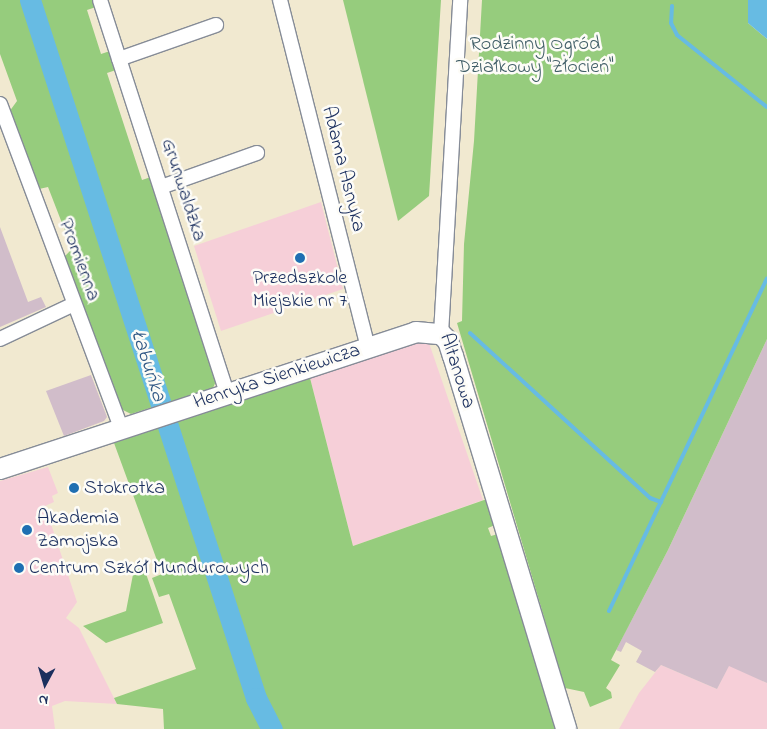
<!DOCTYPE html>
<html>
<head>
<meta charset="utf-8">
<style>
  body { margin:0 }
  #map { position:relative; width:767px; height:729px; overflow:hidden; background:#f1e9d0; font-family:"Indie Flower",sans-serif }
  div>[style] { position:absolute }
  .built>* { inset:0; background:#f6cfd8 }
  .industrial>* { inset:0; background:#d1bdca }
  .green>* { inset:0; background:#96cc7d }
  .water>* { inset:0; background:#67bbe3 }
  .stream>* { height:4px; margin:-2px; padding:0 2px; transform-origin:2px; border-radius:2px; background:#67bbe3 }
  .river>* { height:21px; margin:-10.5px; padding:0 10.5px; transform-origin:10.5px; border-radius:10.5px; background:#67bbe3 }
  .roads { filter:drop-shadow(1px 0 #868c97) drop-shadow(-1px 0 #868c97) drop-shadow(0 1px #868c97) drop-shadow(0 -1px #868c97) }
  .street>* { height:14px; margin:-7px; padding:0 7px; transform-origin:7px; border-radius:7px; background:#fff }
  .secondary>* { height:20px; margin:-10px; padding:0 10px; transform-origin:10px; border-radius:10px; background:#fff }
  .dots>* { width:14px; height:14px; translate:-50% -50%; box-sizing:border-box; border:2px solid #fdfcf7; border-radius:50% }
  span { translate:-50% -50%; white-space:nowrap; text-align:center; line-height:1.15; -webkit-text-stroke:5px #fdfcf7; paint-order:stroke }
  .park-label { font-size:20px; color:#405e67 }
  .street-label { font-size:20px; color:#1b2f5e }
  .poi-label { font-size:20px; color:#1b2f5e }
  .left { translate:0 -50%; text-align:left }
  .water-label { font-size:21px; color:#325986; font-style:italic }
  .north { position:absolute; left:20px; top:659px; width:50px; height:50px; -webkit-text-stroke:4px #fdfcf7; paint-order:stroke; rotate:186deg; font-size:14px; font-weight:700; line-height:20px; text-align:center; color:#1b2f5e }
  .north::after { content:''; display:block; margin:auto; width:18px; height:22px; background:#1b2f5e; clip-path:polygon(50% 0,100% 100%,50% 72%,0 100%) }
</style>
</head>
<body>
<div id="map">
  <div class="built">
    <i style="clip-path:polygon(321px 202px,343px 289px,221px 331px,194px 246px)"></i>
    <i style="clip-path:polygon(424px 341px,429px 343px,483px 500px,353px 546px,310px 378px)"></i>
    <i style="clip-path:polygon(48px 467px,58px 493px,52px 496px,54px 502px,45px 506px,77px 602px,66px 618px,79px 628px,117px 704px,65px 701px,52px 706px,55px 729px,0 729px,0 481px)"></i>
    <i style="clip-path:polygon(661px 665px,717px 689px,729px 665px,767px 683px,767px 729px,619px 729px,639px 693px)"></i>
  </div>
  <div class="industrial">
    <i style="clip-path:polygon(0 227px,28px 302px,41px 297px,46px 307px,0 327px)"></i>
    <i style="clip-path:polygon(767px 339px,767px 683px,729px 666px,717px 689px,661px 665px,655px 672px,636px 662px,642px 651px,626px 642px,621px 652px,616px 650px,668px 550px)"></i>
    <i style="clip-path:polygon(91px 375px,107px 417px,104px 421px,64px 436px,46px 391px)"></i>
  </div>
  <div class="green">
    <i style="clip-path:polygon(0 0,93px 0,96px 7px,87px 10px,101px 54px,110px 51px,116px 70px,107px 73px,142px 180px,151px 177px,217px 379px,213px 388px,131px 414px,121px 409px,64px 257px,72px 249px,48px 187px,39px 189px,9px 112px,17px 101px,0 54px)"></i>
    <i style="clip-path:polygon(343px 0,441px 0,429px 196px,398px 221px)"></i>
    <i style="clip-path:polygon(482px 0,748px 0,748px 23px,767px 39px,767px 339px,668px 550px,611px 660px,620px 665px,606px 688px,611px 692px,612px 698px,590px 707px,584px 692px,565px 688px,457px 323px,462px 321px,464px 244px,474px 141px)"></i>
    <i style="clip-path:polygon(310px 378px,353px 546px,487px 499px,495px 525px,488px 528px,491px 536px,498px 534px,557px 729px,164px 729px,163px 709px,117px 704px,114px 698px,196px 669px,169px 594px,159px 597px,152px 578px,162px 574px,114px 443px)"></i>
    <i style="clip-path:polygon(135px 564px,143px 565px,163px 623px,106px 643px,83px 626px,126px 611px)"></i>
  </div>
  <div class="water">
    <i style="clip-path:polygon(748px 0,767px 0,767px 39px,748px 23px)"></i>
  </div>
  <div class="stream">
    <i style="left:672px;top:6px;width:17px;rotate:93deg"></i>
    <i style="left:671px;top:23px;width:13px;rotate:63deg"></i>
    <i style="left:677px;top:35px;width:115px;rotate:38.7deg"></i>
    <i style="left:470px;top:333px;width:244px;rotate:42.5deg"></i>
    <i style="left:650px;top:498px;width:12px;rotate:20deg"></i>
    <i style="left:609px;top:611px;width:368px;rotate:-64.6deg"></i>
  </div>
  <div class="river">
    <i style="left:30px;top:0;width:734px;rotate:72.06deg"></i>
    <i style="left:256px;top:698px;width:35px;rotate:63deg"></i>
  </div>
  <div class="roads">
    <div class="street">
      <i style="left:100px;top:0;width:413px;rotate:72.1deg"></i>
      <i style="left:280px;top:0;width:358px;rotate:75.8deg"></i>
      <i style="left:119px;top:59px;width:103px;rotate:-19.3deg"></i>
      <i style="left:0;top:104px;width:346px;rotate:69.5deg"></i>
      <i style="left:161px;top:187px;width:102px;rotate:-19.5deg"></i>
      <i style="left:441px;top:334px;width:335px;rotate:-86.7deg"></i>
      <i style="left:0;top:339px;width:82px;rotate:-25.3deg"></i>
    </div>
    <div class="secondary">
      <i style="left:0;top:469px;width:438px;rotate:-18.2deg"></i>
      <i style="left:416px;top:332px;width:25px;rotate:5deg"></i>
      <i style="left:441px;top:334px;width:10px;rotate:45deg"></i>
      <i style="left:448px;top:341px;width:16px;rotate:72deg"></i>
      <i style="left:453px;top:356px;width:390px;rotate:73.1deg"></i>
    </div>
  </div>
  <div class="dots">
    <i style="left:300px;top:258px;background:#1f6fb2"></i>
    <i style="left:74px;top:488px;background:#1f6fb2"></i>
    <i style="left:27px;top:530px;background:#1f6fb2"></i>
    <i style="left:19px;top:568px;background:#1f6fb2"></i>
  </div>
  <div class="park-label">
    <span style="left:535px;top:56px">Rodzinny Ogród<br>Działkowy "Złocień"</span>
  </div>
  <div class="street-label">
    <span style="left:343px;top:169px;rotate:76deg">Adama Asnyka</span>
    <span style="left:183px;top:190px;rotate:72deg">Grunwaldzka</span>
    <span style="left:79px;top:260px;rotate:70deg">Promienna</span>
    <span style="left:457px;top:371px;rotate:72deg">Altanowa</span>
    <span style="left:277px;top:377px;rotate:-18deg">Henryka Sienkiewicza</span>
  </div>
  <div class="poi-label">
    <span style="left:300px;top:290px">Przedszkole<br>Miejskie nr 7</span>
    <span class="left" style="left:84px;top:488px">Stokrotka</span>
    <span class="left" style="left:37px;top:530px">Akademia<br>Zamojska</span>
    <span class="left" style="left:29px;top:568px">Centrum Szkół Mundurowych</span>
  </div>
  <div class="water-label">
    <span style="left:148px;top:366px;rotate:72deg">Łabuńka</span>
  </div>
  <div class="north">N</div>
</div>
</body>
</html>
